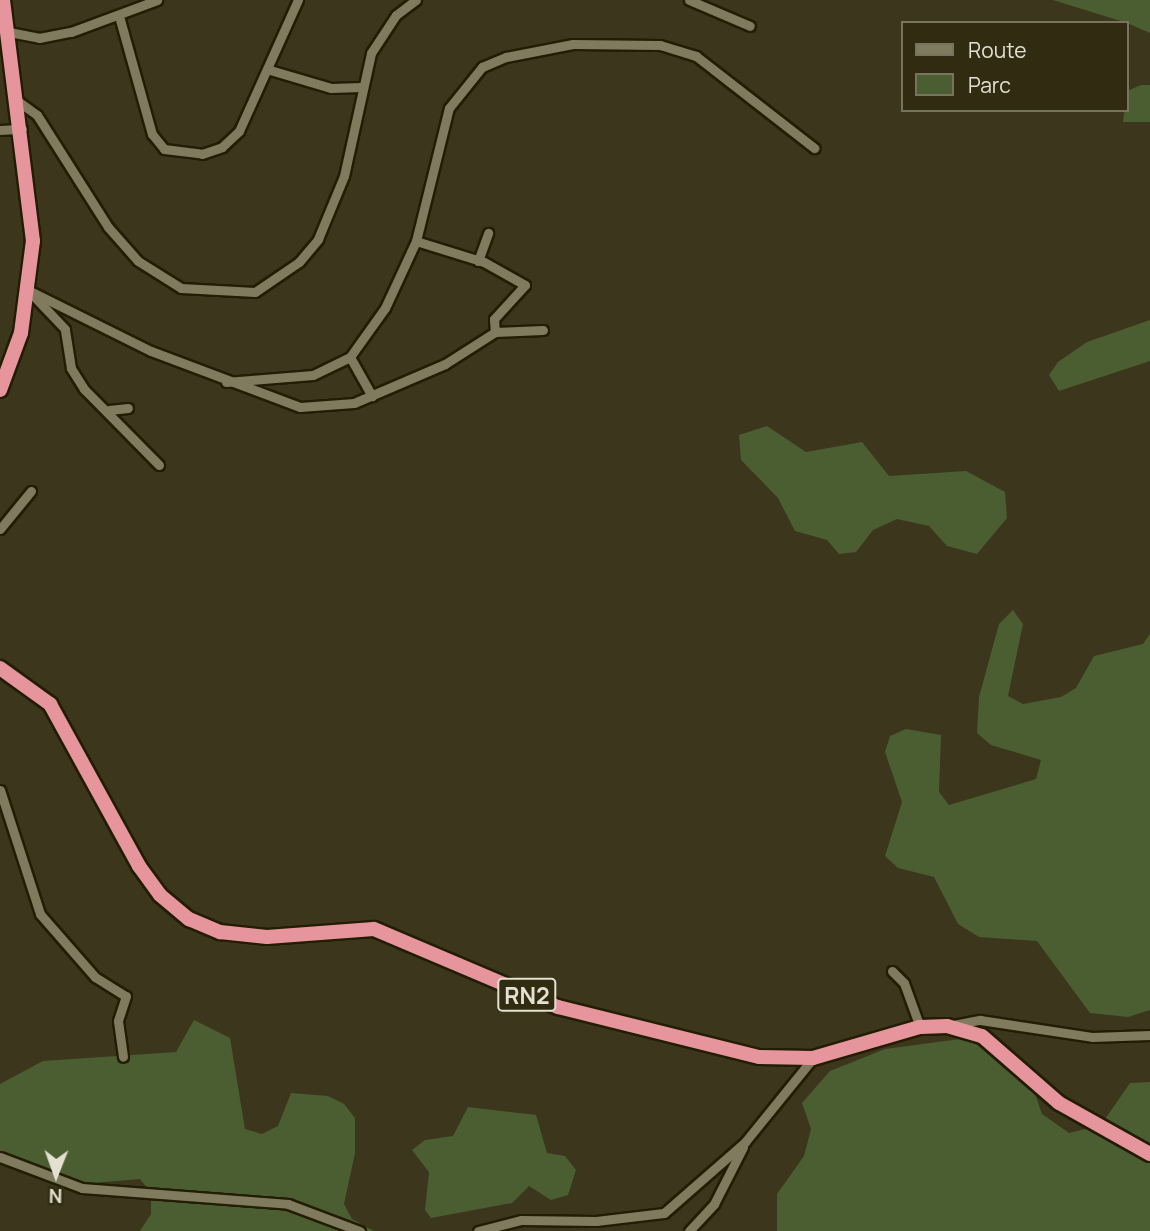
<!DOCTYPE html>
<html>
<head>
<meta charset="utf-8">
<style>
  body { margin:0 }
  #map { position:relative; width:1150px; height:1231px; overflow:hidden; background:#3b361c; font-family:Manrope,sans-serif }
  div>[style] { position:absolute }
  .green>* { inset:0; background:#4b5e32 }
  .roads { filter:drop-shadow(2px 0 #221d04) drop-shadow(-2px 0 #221d04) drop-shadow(0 2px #221d04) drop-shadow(0 -2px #221d04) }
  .minor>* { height:9px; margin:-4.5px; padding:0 4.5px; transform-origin:4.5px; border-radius:4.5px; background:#807a5e }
  .trunk>* { height:14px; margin:-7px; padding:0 7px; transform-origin:7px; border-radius:7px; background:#e6959d }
  span { translate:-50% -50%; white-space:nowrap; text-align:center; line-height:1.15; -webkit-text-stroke:6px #312b12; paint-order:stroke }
  .shield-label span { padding:2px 5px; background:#312b12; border:2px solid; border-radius:5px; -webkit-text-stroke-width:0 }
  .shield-label { font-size:23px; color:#e3e0d1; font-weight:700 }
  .legend { position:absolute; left:901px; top:21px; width:228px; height:91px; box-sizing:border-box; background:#312b12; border:2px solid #78735e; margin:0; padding:9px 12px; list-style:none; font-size:21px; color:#e3e0d1 }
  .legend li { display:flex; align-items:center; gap:14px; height:35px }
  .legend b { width:35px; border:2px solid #78735e }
  .north { position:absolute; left:21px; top:1140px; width:70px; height:70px; -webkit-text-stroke:5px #312b12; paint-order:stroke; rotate:181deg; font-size:19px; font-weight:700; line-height:28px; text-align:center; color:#e3e0d1 }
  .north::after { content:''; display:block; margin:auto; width:24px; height:32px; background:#e3e0d1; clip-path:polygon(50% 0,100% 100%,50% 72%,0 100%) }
</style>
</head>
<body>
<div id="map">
  <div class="green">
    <i style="clip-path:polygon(1053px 0,1150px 0,1150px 33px,1127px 23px)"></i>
    <i style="clip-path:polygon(1141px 85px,1150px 85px,1150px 122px,1123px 122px,1127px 91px)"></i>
    <i style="clip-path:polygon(1150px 320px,1150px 361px,1059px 391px,1049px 375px,1058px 362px,1087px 342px)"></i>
    <i style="clip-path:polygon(767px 426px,806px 452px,862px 442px,889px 476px,966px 471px,1005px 492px,1007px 518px,977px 554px,947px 546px,929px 526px,897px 519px,873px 530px,856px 552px,839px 554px,827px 540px,795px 531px,778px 498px,741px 460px,739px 435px)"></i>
    <i style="clip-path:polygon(1013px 610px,1023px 624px,1008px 696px,1023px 704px,1061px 697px,1076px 688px,1094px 656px,1143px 644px,1150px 634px,1150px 1010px,1128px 1017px,1090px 1013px,1037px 941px,979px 937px,958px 924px,934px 877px,898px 868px,885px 856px,902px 802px,885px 752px,890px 736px,906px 729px,941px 735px,939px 792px,949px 805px,1036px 779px,1041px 760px,991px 745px,977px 733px,979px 697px,999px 624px)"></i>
    <i style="clip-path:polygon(194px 1020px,230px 1038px,245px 1129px,262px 1134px,278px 1126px,291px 1093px,328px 1096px,344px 1104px,355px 1118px,355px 1153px,344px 1204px,352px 1219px,374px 1231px,140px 1231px,151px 1214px,151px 1193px,140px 1179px,79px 1184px,0 1157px,0 1084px,43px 1061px,176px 1052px)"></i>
    <i style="clip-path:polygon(983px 1036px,1025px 1064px,1042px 1114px,1069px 1133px,1101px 1125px,1130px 1083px,1150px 1082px,1150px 1231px,777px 1231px,777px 1194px,804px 1156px,811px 1129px,802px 1103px,830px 1071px,885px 1049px)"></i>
    <i style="clip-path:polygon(468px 1107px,536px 1115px,547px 1153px,565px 1156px,576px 1170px,568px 1195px,551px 1200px,529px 1186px,512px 1203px,431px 1218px,425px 1210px,429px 1172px,412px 1150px,425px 1140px,453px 1136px)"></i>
  </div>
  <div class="roads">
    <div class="minor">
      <i style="left:689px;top:0;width:66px;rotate:23.1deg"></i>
      <i style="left:119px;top:16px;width:123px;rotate:74.4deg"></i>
      <i style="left:152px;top:134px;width:19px;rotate:51deg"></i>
      <i style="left:164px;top:149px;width:38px;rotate:7deg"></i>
      <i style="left:202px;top:154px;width:21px;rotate:-19deg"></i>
      <i style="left:222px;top:147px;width:23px;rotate:-43deg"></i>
      <i style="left:239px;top:131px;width:144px;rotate:-65.8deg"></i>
      <i style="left:9px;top:32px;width:31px;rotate:11deg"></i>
      <i style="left:39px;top:38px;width:33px;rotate:-11deg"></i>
      <i style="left:71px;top:32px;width:92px;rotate:-20.4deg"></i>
      <i style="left:270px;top:70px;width:64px;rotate:16.4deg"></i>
      <i style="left:331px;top:88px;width:30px;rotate:-2deg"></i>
      <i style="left:19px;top:102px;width:22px;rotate:36deg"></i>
      <i style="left:37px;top:115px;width:133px;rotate:57.6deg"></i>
      <i style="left:108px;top:227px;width:45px;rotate:48.6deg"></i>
      <i style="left:138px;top:261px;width:51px;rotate:32.1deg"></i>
      <i style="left:181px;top:288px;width:74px;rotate:3.1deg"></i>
      <i style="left:255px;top:292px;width:53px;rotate:-34.3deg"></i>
      <i style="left:299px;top:262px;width:30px;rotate:-50deg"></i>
      <i style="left:318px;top:239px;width:68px;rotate:-67.6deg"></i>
      <i style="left:344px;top:176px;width:126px;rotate:-77.6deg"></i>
      <i style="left:371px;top:53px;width:45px;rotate:-56.7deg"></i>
      <i style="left:396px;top:15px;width:25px;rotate:-37deg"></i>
      <i style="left:0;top:130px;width:22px;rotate:-3deg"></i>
      <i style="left:416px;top:241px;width:71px;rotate:17.2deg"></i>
      <i style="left:484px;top:262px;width:47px;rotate:29.3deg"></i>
      <i style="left:525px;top:285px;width:46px;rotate:132.4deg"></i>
      <i style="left:494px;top:319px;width:13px;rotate:86deg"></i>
      <i style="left:478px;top:261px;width:30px;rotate:-70deg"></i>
      <i style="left:350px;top:357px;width:45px;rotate:60.6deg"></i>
      <i style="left:226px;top:382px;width:87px;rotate:-4.6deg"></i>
      <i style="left:313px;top:375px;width:41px;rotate:-25.9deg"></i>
      <i style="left:350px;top:357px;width:60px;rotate:-54.5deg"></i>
      <i style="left:385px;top:308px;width:74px;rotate:-65.2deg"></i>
      <i style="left:416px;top:241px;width:137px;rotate:-76.1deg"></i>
      <i style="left:449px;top:108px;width:53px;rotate:-51.2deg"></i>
      <i style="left:482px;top:67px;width:26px;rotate:-23deg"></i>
      <i style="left:506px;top:57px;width:68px;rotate:-11deg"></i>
      <i style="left:573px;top:44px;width:87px;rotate:0.7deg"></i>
      <i style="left:660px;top:45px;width:38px;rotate:17deg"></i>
      <i style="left:696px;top:56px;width:150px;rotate:37.9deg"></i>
      <i style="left:109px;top:410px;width:19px;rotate:-6deg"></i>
      <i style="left:159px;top:465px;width:107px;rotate:-134.6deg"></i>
      <i style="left:84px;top:389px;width:25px;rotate:-122deg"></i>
      <i style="left:71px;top:368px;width:39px;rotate:-99deg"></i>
      <i style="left:65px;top:329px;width:54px;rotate:-133.5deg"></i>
      <i style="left:28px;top:290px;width:137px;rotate:26.4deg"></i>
      <i style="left:151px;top:351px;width:159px;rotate:20.6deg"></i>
      <i style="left:300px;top:407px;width:54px;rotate:-4.2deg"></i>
      <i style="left:354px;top:403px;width:99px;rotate:-23.2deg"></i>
      <i style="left:445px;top:364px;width:59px;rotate:-32.6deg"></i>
      <i style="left:495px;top:332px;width:48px;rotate:-2.4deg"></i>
      <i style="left:0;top:529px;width:49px;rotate:-50.8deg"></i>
      <i style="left:0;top:790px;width:130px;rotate:72.1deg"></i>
      <i style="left:40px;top:914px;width:84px;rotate:48.9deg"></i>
      <i style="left:95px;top:977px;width:36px;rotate:32deg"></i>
      <i style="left:126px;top:996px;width:26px;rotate:108deg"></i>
      <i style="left:118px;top:1021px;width:36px;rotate:82deg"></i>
      <i style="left:892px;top:971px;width:17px;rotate:45deg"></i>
      <i style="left:904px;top:983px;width:47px;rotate:70deg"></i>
      <i style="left:948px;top:1026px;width:33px;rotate:-11deg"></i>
      <i style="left:980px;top:1020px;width:113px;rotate:8.6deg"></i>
      <i style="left:1092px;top:1037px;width:58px;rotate:-2deg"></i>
      <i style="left:0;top:1157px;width:88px;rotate:20.7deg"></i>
      <i style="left:82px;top:1188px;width:207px;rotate:4.4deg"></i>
      <i style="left:288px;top:1204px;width:77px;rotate:20.6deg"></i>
      <i style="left:478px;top:1231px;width:44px;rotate:-14.3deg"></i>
      <i style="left:521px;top:1220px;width:75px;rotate:0.8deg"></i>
      <i style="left:596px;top:1221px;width:68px;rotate:-6.7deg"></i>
      <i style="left:664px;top:1213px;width:108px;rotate:-41.2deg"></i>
      <i style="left:745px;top:1142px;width:108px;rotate:-51deg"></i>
      <i style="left:689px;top:1231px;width:37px;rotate:-47deg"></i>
      <i style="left:714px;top:1204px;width:64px;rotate:-63deg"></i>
    </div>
    <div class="trunk">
      <i style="left:0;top:390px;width:61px;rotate:-69.8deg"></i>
      <i style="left:21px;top:333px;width:93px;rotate:-82.6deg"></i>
      <i style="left:33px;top:241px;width:243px;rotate:-97.1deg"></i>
      <i style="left:0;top:668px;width:62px;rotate:35.8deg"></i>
      <i style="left:50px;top:704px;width:185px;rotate:61.2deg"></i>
      <i style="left:139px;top:866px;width:36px;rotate:54deg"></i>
      <i style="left:160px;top:895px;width:38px;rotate:40deg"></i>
      <i style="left:189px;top:919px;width:34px;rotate:23deg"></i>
      <i style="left:220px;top:932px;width:47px;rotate:6.1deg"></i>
      <i style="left:267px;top:937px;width:107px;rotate:-4.3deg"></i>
      <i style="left:374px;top:929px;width:200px;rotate:23deg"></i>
      <i style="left:558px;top:1007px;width:207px;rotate:14deg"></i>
      <i style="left:759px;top:1057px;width:54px;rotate:1.1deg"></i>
      <i style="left:813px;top:1058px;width:111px;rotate:-16.2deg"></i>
      <i style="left:920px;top:1027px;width:27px;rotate:-2deg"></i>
      <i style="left:947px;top:1026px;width:36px;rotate:16deg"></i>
      <i style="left:982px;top:1036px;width:102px;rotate:41deg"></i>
      <i style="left:1059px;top:1103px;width:104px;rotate:29.3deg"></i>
    </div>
  </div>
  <div class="shield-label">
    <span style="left:527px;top:995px">RN2</span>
  </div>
  <ul class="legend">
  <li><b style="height:9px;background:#807a5e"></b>Route</li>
  <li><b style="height:19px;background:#4b5e32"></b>Parc</li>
  </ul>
  <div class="north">N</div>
</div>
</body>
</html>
